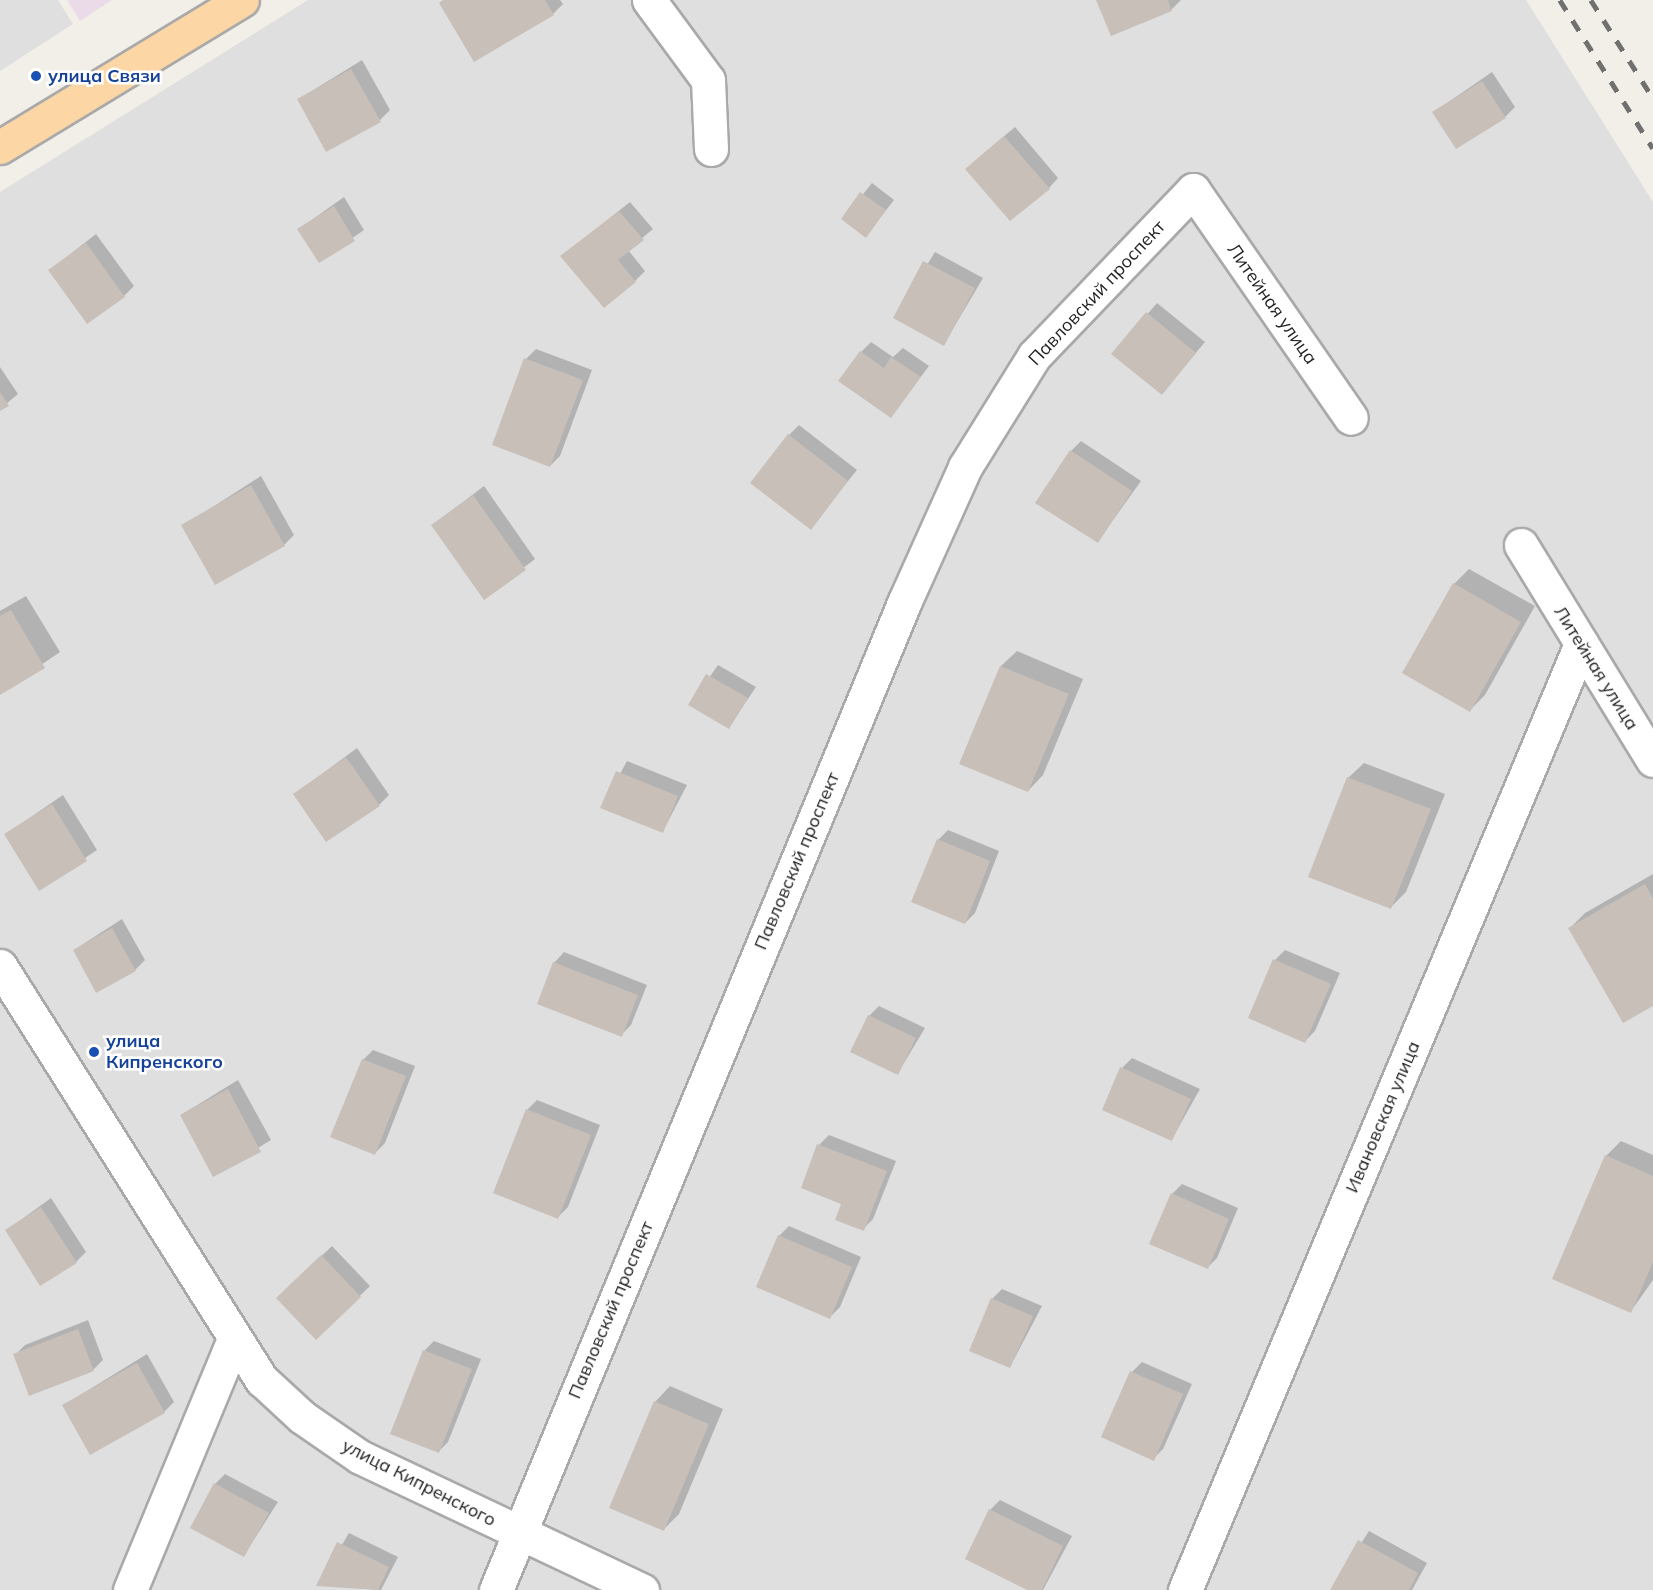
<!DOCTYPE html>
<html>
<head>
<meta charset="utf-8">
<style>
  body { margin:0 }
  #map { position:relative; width:1653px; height:1590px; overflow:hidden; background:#f2efe9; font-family:Mulish,sans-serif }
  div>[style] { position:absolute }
  .residential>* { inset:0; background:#e0dfdf }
  .industrial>* { inset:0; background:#ebdbe8 }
  .shadow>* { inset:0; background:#0003 }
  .building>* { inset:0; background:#c7bfb8 }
  .roads { filter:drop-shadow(2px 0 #a9a9a9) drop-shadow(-2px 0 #a9a9a9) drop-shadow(0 2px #a9a9a9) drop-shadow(0 -2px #a9a9a9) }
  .minor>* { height:33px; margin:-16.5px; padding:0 16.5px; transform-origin:16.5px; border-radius:16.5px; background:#fff }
  .major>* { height:33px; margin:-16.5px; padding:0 16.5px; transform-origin:16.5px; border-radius:16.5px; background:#fcd6a4 }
  .rail>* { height:4.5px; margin-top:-2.25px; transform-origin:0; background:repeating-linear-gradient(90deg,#707070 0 12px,transparent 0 24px) }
  .dots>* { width:16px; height:16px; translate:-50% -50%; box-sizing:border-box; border:3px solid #fff; border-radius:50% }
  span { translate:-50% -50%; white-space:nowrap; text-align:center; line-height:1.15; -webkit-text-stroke:5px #fff; paint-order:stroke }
  .transit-label { font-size:18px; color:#164399; font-weight:700 }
  .left { translate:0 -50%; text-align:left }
  .street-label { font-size:18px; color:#222 }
</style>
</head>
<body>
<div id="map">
  <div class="residential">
    <i style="clip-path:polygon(0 0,58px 0,73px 24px,0 71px)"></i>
    <i style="clip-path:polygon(308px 0,1526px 0,1653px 202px,1653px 1590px,0 1590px,0 192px)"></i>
  </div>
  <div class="industrial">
    <i style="clip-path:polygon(67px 0,112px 0,80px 21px)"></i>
  </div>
  <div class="shadow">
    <i style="clip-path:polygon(443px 0,560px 0,563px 4px,553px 14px)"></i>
    <i style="clip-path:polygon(1098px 0,1181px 0,1171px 10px)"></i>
    <i style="clip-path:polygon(362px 60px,390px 110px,380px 120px,299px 99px)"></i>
    <i style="clip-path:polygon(1492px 72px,1515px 107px,1505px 117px,1434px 112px)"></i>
    <i style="clip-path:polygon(1015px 127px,1058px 178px,1049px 188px,977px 159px)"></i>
    <i style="clip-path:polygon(872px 183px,894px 200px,866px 236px,843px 219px)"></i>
    <i style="clip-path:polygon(344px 197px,364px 230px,319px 261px,299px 229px)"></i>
    <i style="clip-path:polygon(630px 202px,653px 229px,628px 250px,645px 271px,635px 281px,562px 256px)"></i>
    <i style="clip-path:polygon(96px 234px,134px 286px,124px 296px,50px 270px)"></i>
    <i style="clip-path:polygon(935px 252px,983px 278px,944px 344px,895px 317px)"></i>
    <i style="clip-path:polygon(1157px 303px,1205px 342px,1162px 393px,1113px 354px)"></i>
    <i style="clip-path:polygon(871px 342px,893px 357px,903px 348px,929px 366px,891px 416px,861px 352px)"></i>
    <i style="clip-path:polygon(536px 349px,592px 370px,560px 456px,550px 466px,526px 359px)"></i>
    <i style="clip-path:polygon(0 367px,18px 394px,0 409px)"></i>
    <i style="clip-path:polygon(799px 425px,857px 470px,810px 528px,789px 435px)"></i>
    <i style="clip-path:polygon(1081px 441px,1141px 481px,1098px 541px,1071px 451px)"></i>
    <i style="clip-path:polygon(261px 476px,294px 535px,284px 545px,183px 526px)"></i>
    <i style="clip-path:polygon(484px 486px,535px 559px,484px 598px,433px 525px)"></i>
    <i style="clip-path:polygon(1469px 569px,1535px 606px,1485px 695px,1470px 710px,1454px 584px)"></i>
    <i style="clip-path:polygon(26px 596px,60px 652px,0 693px,0 611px)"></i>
    <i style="clip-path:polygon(1017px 651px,1083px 679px,1043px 775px,1028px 791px,961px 763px,1001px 666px)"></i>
    <i style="clip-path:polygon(718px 665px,756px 687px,729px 727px,690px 705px)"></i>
    <i style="clip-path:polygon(357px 748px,389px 795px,379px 805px,295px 794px)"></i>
    <i style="clip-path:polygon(627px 761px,687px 785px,663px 831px,602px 807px)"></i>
    <i style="clip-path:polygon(1364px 763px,1445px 794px,1406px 892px,1391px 907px,1348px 778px)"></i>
    <i style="clip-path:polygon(63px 795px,97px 850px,39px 889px,6px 834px)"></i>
    <i style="clip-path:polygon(948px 830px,999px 851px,975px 913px,965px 923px,938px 840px)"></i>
    <i style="clip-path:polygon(1653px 874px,1653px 1005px,1570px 928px,1585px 913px)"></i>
    <i style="clip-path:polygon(122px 919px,145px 960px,135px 970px,74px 950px)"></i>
    <i style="clip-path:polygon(1285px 950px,1340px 973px,1315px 1031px,1305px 1041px,1275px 960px)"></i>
    <i style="clip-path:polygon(564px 952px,647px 985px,631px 1025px,621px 1035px,554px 963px)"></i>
    <i style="clip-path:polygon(879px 1006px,925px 1028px,898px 1073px,869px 1016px)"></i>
    <i style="clip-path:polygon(373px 1050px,415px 1066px,385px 1143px,375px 1153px,363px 1060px)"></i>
    <i style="clip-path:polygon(1132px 1058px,1200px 1089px,1172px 1139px,1122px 1068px)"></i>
    <i style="clip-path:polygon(238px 1080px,271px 1140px,214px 1175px,181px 1115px)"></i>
    <i style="clip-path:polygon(537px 1100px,600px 1125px,568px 1207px,558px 1217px,527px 1110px)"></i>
    <i style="clip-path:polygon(829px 1135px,896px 1161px,873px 1219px,863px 1229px,843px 1203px,819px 1145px)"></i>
    <i style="clip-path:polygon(1621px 1141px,1653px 1155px,1653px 1280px,1631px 1311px,1606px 1156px)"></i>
    <i style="clip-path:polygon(1182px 1184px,1238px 1208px,1217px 1258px,1207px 1268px,1172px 1194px)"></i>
    <i style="clip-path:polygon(51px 1198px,86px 1252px,76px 1262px,7px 1230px)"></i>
    <i style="clip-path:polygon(789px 1226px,861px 1257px,840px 1307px,830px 1317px,779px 1236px)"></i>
    <i style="clip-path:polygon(332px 1246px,370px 1286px,316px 1338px,288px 1288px)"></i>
    <i style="clip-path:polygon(1002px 1289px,1042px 1306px,1010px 1367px,992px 1299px)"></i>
    <i style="clip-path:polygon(88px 1320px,103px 1360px,93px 1370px,15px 1355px,25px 1345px)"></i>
    <i style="clip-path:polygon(434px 1341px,481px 1359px,448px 1442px,438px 1452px,424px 1351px)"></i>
    <i style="clip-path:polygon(147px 1354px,174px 1402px,164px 1412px,64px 1405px)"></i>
    <i style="clip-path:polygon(1142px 1362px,1192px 1384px,1163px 1449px,1153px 1459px,1132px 1372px)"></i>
    <i style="clip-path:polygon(670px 1386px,723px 1409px,679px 1514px,664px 1529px,655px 1402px)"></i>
    <i style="clip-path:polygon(225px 1474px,278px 1502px,244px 1555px,215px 1484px)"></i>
    <i style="clip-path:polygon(1000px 1500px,1072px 1536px,1043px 1590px,1031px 1590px,990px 1510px)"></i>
    <i style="clip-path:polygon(1369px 1531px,1427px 1563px,1412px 1590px,1331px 1590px)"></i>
    <i style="clip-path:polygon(349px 1533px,398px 1557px,381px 1590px,318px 1585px)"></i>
  </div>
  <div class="building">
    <i style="clip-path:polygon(443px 0,545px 0,554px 15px,474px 62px,439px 3px)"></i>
    <i style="clip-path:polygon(1096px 0,1168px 0,1172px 11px,1111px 36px)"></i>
    <i style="clip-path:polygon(351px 69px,381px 122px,326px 152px,297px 99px)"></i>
    <i style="clip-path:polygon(1482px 81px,1506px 118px,1456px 149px,1432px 112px)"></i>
    <i style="clip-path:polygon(1004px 136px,1050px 189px,1010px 221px,965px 169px)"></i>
    <i style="clip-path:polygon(860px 192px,886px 210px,866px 238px,841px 219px)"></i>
    <i style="clip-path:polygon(334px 206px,355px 241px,319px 263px,297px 229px)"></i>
    <i style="clip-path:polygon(619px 211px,644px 240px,618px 260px,636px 282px,604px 308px,560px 256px)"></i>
    <i style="clip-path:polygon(86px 243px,125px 297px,87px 324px,48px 270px)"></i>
    <i style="clip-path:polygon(923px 261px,975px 288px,944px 346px,893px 318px)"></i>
    <i style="clip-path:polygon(1146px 312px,1196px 353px,1162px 395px,1111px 354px)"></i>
    <i style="clip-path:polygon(860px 351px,884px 368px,891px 357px,921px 377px,891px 418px,838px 381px)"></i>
    <i style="clip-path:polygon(524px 358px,583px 380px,550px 467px,492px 445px)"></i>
    <i style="clip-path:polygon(0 392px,9px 406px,0 411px)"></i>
    <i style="clip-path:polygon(788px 434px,848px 481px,811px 530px,750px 483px)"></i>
    <i style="clip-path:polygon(1070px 450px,1132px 491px,1098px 543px,1035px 503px)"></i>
    <i style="clip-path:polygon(251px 485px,285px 546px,215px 585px,181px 525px)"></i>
    <i style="clip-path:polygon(473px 495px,526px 570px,484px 600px,431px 525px)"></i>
    <i style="clip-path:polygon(1453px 583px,1521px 622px,1470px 712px,1402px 673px)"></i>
    <i style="clip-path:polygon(11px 610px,45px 668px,0 695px,0 616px)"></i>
    <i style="clip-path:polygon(1000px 666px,1069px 694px,1028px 792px,959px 764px)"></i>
    <i style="clip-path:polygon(706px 674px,748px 698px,729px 729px,688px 705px)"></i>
    <i style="clip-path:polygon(346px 757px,380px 806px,326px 842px,293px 794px)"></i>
    <i style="clip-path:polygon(616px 771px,678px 796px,663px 833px,600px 808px)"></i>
    <i style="clip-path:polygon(1347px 777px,1431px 809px,1391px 909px,1308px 877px)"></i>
    <i style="clip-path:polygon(52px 804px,87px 861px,39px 891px,4px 834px)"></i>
    <i style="clip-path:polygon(937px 839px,990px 861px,965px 924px,911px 902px)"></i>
    <i style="clip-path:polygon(1645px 884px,1653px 899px,1653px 1006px,1623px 1023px,1568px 928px)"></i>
    <i style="clip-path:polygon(112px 928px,136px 971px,96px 993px,73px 950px)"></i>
    <i style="clip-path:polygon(1273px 959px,1331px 984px,1305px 1043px,1248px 1018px)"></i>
    <i style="clip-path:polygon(553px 962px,638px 995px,622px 1037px,537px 1004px)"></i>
    <i style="clip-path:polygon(868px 1015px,916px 1038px,898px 1075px,850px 1052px)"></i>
    <i style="clip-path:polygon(362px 1059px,406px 1076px,375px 1155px,330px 1137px)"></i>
    <i style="clip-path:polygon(1120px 1067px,1191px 1099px,1172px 1141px,1102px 1110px)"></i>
    <i style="clip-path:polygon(228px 1089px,261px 1152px,213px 1177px,180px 1115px)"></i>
    <i style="clip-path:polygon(526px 1109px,591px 1135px,558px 1219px,493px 1193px)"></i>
    <i style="clip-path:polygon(817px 1144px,887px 1171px,864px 1231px,835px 1220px,841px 1204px,801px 1188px)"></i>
    <i style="clip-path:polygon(1605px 1155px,1653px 1176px,1653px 1262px,1631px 1313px,1552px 1279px)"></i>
    <i style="clip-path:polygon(1171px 1193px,1229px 1219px,1208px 1269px,1149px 1244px)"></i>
    <i style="clip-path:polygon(41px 1207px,77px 1263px,40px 1286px,5px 1230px)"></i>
    <i style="clip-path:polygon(778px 1235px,852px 1267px,830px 1319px,756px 1287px)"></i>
    <i style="clip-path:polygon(321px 1255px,361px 1297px,316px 1340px,276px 1298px)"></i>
    <i style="clip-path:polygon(991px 1298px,1033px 1316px,1010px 1368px,969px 1351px)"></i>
    <i style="clip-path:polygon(78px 1329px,94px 1371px,29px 1396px,13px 1354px)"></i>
    <i style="clip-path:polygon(423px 1350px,472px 1369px,439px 1453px,390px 1434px)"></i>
    <i style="clip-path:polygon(137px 1363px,165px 1413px,90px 1455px,62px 1405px)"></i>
    <i style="clip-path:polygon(1130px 1371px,1183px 1394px,1154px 1461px,1101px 1437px)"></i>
    <i style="clip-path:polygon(654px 1401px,709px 1424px,664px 1531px,609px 1508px)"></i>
    <i style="clip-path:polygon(214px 1483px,269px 1513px,244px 1557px,190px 1528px)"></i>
    <i style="clip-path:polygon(989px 1509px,1063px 1546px,1042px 1590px,1027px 1590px,965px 1559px)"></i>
    <i style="clip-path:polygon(1358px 1540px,1418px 1573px,1409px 1590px,1330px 1590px)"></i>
    <i style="clip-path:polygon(337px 1542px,389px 1567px,378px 1590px,316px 1586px)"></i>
  </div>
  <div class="roads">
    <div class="minor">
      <i style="left:649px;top:0;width:99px;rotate:53.6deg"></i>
      <i style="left:708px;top:80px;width:69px;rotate:87.5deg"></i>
      <i style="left:1521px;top:545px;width:252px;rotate:58.5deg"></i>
      <i style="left:0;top:966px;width:490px;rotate:57.7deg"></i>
      <i style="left:262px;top:1380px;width:54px;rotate:42.8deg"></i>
      <i style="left:302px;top:1417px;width:70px;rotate:34.6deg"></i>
      <i style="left:360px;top:1457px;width:312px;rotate:25.3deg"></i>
      <i style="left:130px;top:1590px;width:272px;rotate:-67.5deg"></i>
      <i style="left:496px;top:1590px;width:1068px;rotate:-67.54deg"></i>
      <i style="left:904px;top:603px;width:149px;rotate:-65.8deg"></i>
      <i style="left:965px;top:467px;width:131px;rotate:-58.1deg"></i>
      <i style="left:1034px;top:356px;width:230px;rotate:-46.2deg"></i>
      <i style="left:1193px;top:190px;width:277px;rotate:55.3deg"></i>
      <i style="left:1185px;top:1590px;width:1026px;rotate:-67.29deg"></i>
    </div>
    <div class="major">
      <i style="left:0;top:147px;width:283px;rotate:-31.3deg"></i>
    </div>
  </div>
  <div class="rail">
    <i style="left:1560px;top:0;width:175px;rotate:57.9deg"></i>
    <i style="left:1591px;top:0;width:116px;rotate:57.7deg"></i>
  </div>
  <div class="dots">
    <i style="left:36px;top:76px;background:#1a4fb4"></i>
    <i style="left:94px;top:1052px;background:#1a4fb4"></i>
  </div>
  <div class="transit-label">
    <span class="left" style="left:48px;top:76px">улица Связи</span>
    <span class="left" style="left:106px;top:1052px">улица<br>Кипренского</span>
  </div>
  <div class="street-label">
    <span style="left:1097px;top:293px;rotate:-47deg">Павловский проспект</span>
    <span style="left:1272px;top:304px;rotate:55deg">Литейная улица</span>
    <span style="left:1596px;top:668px;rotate:58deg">Литейная улица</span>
    <span style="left:797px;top:861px;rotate:-67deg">Павловский проспект</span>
    <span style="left:1383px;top:1117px;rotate:-67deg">Ивановская улица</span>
    <span style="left:611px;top:1310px;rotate:-67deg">Павловский проспект</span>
    <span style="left:419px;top:1483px;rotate:27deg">улица Кипренского</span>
  </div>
</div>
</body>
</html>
